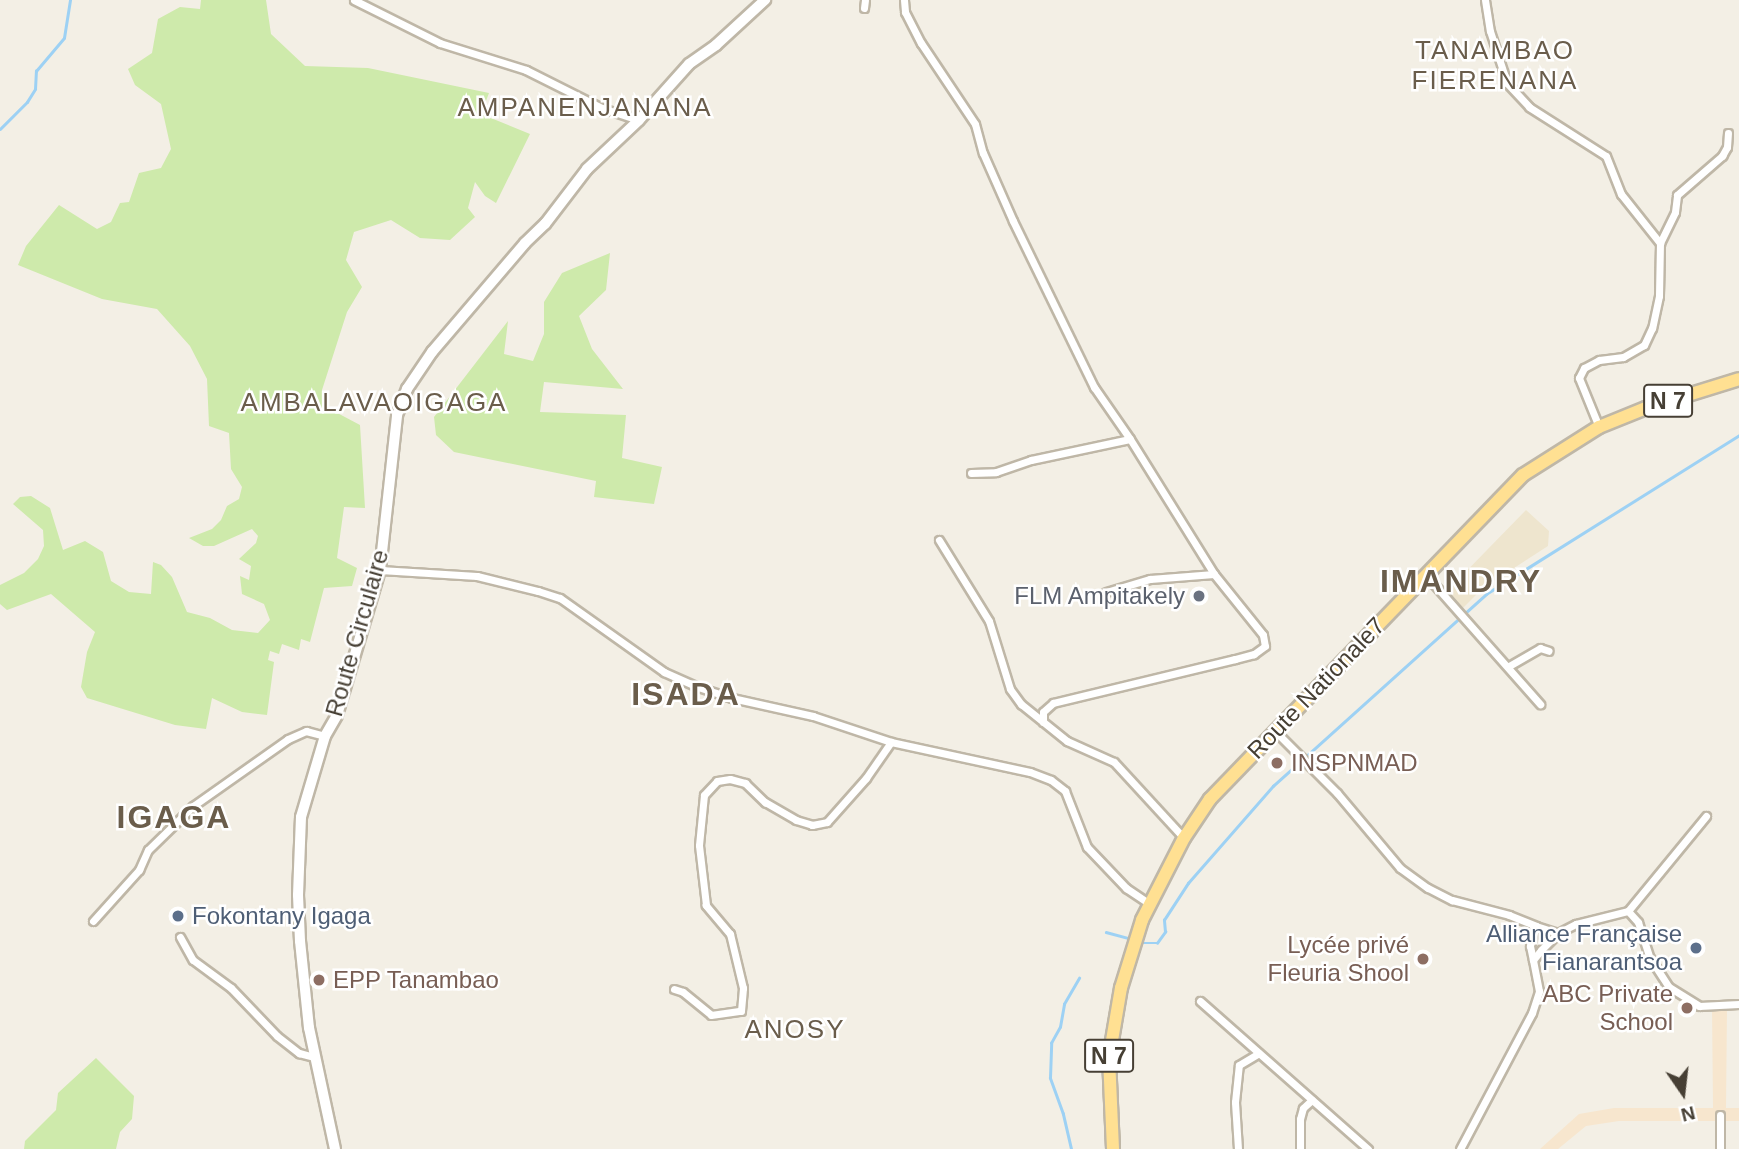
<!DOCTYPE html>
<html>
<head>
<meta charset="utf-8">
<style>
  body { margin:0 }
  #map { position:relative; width:1739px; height:1149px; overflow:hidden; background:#f3efe5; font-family:Arial,sans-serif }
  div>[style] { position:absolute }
  .commercial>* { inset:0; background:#f7e6ce }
  .education>* { inset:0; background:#eee5ce }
  .green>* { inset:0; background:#ceeaab }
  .stream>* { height:2.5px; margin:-1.25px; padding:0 1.25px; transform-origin:1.25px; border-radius:1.25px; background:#9dd1f4 }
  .roads { filter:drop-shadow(2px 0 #bfb7a7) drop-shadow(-2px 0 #bfb7a7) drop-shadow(0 2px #bfb7a7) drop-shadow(0 -2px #bfb7a7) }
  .minor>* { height:7px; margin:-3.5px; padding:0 3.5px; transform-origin:3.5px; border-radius:3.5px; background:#fff }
  .tertiary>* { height:10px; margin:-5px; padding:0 5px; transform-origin:5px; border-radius:5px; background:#fff }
  .primary>* { height:12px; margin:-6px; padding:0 6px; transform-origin:6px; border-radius:6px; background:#ffe092 }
  .dots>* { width:19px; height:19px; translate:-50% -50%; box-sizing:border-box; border:4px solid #fff; border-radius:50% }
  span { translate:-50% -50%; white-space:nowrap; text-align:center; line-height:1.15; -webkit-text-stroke:5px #fff; paint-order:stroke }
  .shield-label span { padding:2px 5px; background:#fff; border:2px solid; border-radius:5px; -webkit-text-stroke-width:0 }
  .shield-label { font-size:23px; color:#463f34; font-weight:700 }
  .worship-label { font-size:24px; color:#5b616d }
  .right { translate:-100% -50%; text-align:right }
  .street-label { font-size:24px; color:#463f34 }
  .education-label { font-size:24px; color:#785e54 }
  .left { translate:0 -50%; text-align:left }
  .service-label { font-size:24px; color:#4e5e75 }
  .neighbourhood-label { font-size:26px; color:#6a5d4b; letter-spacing:2px }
  .district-label { font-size:32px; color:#6a5d4b; font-weight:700; letter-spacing:2px }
  .north { position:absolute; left:1648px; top:1058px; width:70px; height:70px; -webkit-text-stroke:5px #fff; paint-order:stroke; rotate:166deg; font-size:19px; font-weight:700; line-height:28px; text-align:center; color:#463f34 }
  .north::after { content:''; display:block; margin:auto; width:24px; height:32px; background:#463f34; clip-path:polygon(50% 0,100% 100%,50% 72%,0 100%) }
</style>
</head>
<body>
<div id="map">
  <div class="commercial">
    <i style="clip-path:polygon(1712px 1008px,1727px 1008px,1726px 1108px,1739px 1108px,1739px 1121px,1619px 1121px,1586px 1126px,1558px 1149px,1540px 1149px,1579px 1114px,1614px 1108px,1713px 1108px)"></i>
  </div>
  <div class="education">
    <i style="clip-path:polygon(1526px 510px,1549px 531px,1548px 546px,1483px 588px,1462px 609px,1447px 591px)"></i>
  </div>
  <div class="green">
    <i style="clip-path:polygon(201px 0,266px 0,271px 34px,305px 66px,368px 68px,489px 93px,481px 114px,530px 134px,496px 203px,485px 196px,475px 182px,468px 208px,475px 217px,450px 240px,420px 238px,391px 220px,354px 232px,346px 260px,362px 287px,347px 312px,322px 390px,326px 407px,360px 425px,365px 508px,344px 507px,337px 558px,357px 568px,352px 586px,324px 588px,310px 642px,301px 639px,299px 650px,282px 644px,279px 654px,270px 651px,268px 660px,274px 662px,267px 715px,242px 712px,212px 698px,206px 729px,175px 725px,87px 698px,81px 687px,87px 652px,95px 632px,51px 594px,7px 610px,0 604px,0 585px,24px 573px,38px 559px,44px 546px,43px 530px,13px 504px,20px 497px,31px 496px,50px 508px,63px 550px,85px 541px,103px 552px,111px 581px,129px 592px,151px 594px,153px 562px,161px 565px,172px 577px,187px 612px,210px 618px,232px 630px,258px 633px,270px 620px,264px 604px,242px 594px,240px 576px,249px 580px,251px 566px,239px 559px,256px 543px,258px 536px,252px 529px,214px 546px,203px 546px,189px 538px,212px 529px,221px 520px,227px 506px,239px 499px,242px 487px,231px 469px,229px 433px,209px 426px,207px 379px,190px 346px,157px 309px,102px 299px,18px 265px,26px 246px,59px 205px,97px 229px,111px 222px,120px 203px,129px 202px,139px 173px,161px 168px,171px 149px,161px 104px,135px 85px,128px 69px,152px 53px,158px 19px,180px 7px,200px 9px)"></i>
    <i style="clip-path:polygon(610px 253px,606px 290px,579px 316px,592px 349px,623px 389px,544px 382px,540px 412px,626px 415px,622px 458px,662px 467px,654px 504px,594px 497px,596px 481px,454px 452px,436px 435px,434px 417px,508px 321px,504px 354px,533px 361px,544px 334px,544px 302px,562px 273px)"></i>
    <i style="clip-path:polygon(96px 1058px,134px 1096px,132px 1119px,120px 1132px,116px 1149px,24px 1149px,25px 1141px,56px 1110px,58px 1093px)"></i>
  </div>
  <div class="stream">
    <i style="left:0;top:129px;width:38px;rotate:-45deg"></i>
    <i style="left:27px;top:102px;width:15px;rotate:-58deg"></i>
    <i style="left:35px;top:89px;width:18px;rotate:-87deg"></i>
    <i style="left:36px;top:71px;width:43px;rotate:-49.7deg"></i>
    <i style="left:64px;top:38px;width:38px;rotate:-81deg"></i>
    <i style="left:1106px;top:932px;width:24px;rotate:15deg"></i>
    <i style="left:1142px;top:943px;width:15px"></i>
    <i style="left:1157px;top:943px;width:14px;rotate:-54deg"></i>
    <i style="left:1165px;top:932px;width:12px;rotate:-95deg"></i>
    <i style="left:1164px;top:920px;width:44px;rotate:-57deg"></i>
    <i style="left:1188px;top:883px;width:129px;rotate:-48.8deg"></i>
    <i style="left:1273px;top:786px;width:287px;rotate:-42deg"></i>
    <i style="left:1486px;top:594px;width:299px;rotate:-32.1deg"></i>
    <i style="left:1071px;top:1149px;width:36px;rotate:-103deg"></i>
    <i style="left:1063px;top:1114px;width:38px;rotate:-110deg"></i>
    <i style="left:1050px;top:1078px;width:35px;rotate:-88deg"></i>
    <i style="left:1051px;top:1043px;width:18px;rotate:-61deg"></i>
    <i style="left:1060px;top:1027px;width:23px;rotate:-80deg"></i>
    <i style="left:1064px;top:1004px;width:30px;rotate:-60deg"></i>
  </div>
  <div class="roads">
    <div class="minor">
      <i style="left:354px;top:0;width:96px;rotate:26.6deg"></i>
      <i style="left:440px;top:43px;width:90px;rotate:17.4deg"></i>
      <i style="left:526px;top:70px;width:85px;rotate:26.6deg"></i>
      <i style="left:602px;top:108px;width:39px;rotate:18deg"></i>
      <i style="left:904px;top:0;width:12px;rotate:85deg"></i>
      <i style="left:905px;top:12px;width:35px;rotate:63deg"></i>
      <i style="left:921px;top:43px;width:97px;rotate:56.3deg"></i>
      <i style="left:975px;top:124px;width:30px;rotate:75deg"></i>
      <i style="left:983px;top:153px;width:74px;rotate:66.2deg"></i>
      <i style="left:1013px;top:221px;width:185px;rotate:64deg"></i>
      <i style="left:1094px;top:387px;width:63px;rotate:55.3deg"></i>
      <i style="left:1130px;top:439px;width:159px;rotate:58.1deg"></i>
      <i style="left:1214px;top:574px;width:78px;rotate:51.2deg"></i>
      <i style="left:1263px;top:635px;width:11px;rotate:80deg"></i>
      <i style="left:1265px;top:646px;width:14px;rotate:144deg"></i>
      <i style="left:1254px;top:654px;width:20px;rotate:165deg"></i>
      <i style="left:1235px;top:659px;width:187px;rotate:166.4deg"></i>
      <i style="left:1053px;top:703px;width:13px;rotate:138deg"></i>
      <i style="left:1043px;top:712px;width:10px;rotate:90deg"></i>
      <i style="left:1485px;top:0;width:31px;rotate:81deg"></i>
      <i style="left:1490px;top:31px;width:55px;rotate:71.9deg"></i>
      <i style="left:1507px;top:83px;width:33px;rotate:47deg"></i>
      <i style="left:1529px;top:107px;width:91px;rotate:32.5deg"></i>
      <i style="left:1606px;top:156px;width:41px;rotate:68.5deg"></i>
      <i style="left:1621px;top:194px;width:63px;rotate:51.5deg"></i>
      <i style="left:1660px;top:243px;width:53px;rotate:91.1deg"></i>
      <i style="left:1659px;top:296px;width:33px;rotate:102deg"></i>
      <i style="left:1652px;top:328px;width:19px;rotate:115deg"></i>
      <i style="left:1644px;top:345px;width:24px;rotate:150deg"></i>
      <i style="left:1623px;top:357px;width:24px;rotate:173deg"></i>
      <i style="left:1599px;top:360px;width:17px;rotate:152deg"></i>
      <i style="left:1584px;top:368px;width:11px;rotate:117deg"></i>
      <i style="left:1579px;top:378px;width:53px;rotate:67.8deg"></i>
      <i style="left:864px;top:8px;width:8px;rotate:-83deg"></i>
      <i style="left:1660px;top:243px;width:34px;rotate:-64deg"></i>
      <i style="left:1675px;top:212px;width:17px;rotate:-83deg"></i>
      <i style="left:1677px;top:195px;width:60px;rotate:-40.9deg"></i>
      <i style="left:1722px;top:156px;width:10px;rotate:-61deg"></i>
      <i style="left:1727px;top:147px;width:14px;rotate:-86deg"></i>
      <i style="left:971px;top:473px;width:25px;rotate:-2deg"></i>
      <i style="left:996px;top:472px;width:37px;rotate:-19deg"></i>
      <i style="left:1031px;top:460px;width:101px;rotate:-12deg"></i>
      <i style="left:939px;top:540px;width:95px;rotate:58.3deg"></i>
      <i style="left:989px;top:621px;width:71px;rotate:72.8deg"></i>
      <i style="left:1010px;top:689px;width:19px;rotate:54deg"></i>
      <i style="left:1021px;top:704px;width:59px;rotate:38.8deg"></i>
      <i style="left:1067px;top:741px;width:51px;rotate:24.1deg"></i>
      <i style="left:1114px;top:762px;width:103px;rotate:47.4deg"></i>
      <i style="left:380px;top:570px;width:97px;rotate:3.5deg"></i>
      <i style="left:477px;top:576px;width:63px;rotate:13.8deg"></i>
      <i style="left:538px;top:591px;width:23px;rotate:18deg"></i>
      <i style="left:560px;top:598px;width:128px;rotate:35.4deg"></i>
      <i style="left:664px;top:672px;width:37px;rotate:24deg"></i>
      <i style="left:698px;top:687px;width:36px;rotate:18deg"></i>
      <i style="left:732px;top:698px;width:83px;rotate:12.5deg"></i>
      <i style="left:813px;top:716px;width:82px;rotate:18.4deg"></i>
      <i style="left:891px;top:742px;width:142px;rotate:12.2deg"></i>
      <i style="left:1030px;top:772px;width:22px;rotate:21deg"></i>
      <i style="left:1051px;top:780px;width:18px;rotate:38deg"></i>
      <i style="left:1065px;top:791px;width:60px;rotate:68.6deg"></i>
      <i style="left:1087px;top:847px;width:57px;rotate:46.4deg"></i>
      <i style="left:1126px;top:888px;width:29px;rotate:34deg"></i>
      <i style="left:1425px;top:574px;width:174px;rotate:48.5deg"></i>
      <i style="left:1106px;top:592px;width:46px;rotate:-16.5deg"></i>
      <i style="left:1150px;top:579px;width:64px;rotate:-4.5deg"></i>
      <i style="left:1509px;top:666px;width:36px;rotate:-30deg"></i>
      <i style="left:1540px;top:648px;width:9px;rotate:18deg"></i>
      <i style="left:1275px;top:731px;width:88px;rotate:45deg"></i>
      <i style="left:1337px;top:793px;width:98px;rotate:50deg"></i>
      <i style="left:1400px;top:868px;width:34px;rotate:36deg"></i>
      <i style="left:1428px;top:888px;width:27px;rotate:27deg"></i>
      <i style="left:1452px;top:900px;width:59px;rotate:14.7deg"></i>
      <i style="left:1509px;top:915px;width:29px;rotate:22deg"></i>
      <i style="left:1536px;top:926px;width:21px;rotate:107deg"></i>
      <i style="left:1530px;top:946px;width:14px;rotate:78deg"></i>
      <i style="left:1628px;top:911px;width:15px;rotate:48deg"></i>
      <i style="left:1638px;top:922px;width:38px;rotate:72deg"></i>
      <i style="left:1650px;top:958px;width:35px;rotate:57deg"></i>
      <i style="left:1669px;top:987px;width:36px;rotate:32deg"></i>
      <i style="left:1699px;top:1006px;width:40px;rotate:-2.9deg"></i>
      <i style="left:93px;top:921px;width:69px;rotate:-48deg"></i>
      <i style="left:139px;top:870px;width:22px;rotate:-66deg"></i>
      <i style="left:148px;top:850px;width:63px;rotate:-44.4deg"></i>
      <i style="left:193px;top:806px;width:116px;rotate:-35.2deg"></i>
      <i style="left:288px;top:739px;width:20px;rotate:-24deg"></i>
      <i style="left:306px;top:731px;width:20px;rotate:15deg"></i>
      <i style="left:1536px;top:926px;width:23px;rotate:18deg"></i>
      <i style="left:180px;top:937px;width:26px;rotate:61deg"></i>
      <i style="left:193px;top:960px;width:47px;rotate:36.4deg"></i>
      <i style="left:231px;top:988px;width:66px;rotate:46.2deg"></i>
      <i style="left:277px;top:1036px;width:28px;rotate:38deg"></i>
      <i style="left:299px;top:1053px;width:16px;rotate:15deg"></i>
      <i style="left:674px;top:989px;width:9px;rotate:18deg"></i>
      <i style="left:683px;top:992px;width:36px;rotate:39deg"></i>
      <i style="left:711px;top:1015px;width:30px;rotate:-8deg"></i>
      <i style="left:741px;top:1011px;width:23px;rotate:-85deg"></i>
      <i style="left:743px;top:988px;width:56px;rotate:-103.5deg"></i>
      <i style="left:730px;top:934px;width:38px;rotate:-130deg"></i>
      <i style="left:706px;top:905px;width:60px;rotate:-96.7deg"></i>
      <i style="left:699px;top:845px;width:50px;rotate:-84.3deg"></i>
      <i style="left:704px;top:795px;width:19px;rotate:-47deg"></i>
      <i style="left:717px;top:781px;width:13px;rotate:-9deg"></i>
      <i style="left:730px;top:779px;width:16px;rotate:15deg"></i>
      <i style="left:745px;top:783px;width:28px;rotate:44deg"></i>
      <i style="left:765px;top:802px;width:36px;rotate:30deg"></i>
      <i style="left:796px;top:820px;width:17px;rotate:17deg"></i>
      <i style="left:812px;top:825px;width:15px;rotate:-11deg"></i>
      <i style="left:827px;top:822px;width:59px;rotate:-48.4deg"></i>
      <i style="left:866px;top:778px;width:44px;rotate:-55.2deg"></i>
      <i style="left:1200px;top:1001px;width:224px;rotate:41.4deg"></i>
      <i style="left:1720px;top:1115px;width:34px;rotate:90deg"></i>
      <i style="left:1238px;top:1149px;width:47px;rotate:-93.7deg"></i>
      <i style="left:1235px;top:1102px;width:37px;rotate:-84deg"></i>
      <i style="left:1239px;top:1065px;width:23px;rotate:-31deg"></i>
      <i style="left:1300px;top:1149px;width:30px;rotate:-90deg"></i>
      <i style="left:1300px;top:1119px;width:11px;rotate:-75deg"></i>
      <i style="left:1303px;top:1108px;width:12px;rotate:-42deg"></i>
      <i style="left:1460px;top:1149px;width:154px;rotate:-62.1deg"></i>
      <i style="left:1532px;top:1013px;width:23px;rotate:-72deg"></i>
      <i style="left:1539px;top:991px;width:32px;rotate:-101deg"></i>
      <i style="left:1533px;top:960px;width:13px;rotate:-51deg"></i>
      <i style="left:1541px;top:950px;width:24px;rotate:-45deg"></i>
      <i style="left:1558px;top:933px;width:20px;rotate:-27deg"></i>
      <i style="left:1576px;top:924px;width:54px;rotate:-14deg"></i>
      <i style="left:1628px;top:911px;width:123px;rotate:-50.6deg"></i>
    </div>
    <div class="tertiary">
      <i style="left:335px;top:1149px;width:124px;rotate:-102.1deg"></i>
      <i style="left:309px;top:1028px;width:87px;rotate:-95.9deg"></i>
      <i style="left:300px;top:941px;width:46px;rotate:-92.5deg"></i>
      <i style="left:298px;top:895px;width:78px;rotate:-87.8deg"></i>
      <i style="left:301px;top:817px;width:84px;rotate:-73.5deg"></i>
      <i style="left:325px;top:736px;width:24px;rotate:-60deg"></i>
      <i style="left:337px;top:715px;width:151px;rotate:-73.5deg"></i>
      <i style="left:380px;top:570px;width:156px;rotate:-83.7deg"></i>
      <i style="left:397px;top:415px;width:28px;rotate:-69deg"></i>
      <i style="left:407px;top:389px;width:45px;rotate:-56deg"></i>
      <i style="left:432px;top:352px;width:143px;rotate:-49.5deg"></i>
      <i style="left:525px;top:243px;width:28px;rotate:-44deg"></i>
      <i style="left:545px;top:224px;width:69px;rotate:-52.6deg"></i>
      <i style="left:587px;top:169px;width:71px;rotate:-43.3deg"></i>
      <i style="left:639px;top:120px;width:75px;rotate:-48.2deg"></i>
      <i style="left:689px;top:64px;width:33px;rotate:-35deg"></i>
      <i style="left:716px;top:45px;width:67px;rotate:-42.6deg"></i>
    </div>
    <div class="primary">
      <i style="left:1113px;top:1149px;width:91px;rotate:-92.5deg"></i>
      <i style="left:1109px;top:1058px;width:71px;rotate:-80.3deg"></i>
      <i style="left:1121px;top:988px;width:71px;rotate:-72.8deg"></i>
      <i style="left:1142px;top:920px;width:92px;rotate:-62.9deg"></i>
      <i style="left:1184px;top:838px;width:47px;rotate:-56.3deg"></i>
      <i style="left:1210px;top:799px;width:450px;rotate:-46deg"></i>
      <i style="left:1523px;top:475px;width:90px;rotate:-32.3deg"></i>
      <i style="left:1599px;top:427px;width:51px;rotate:-22deg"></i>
      <i style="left:1646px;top:408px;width:97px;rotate:-17.3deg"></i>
    </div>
  </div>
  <div class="dots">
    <i style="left:1199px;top:596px;background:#6b7280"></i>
    <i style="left:1277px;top:763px;background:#8d6e63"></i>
    <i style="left:178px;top:916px;background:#5c6f8a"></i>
    <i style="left:1696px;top:948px;background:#5c6f8a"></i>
    <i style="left:1423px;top:959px;background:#8d6e63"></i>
    <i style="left:319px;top:980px;background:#8d6e63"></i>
    <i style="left:1687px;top:1008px;background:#8d6e63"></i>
  </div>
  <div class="shield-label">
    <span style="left:1668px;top:401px">N 7</span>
    <span style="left:1109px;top:1056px">N 7</span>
  </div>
  <div class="worship-label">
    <span class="right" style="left:1185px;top:596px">FLM Ampitakely</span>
  </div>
  <div class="street-label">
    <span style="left:357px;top:633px;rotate:-74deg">Route Circulaire</span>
    <span style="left:1316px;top:688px;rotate:-46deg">Route Nationale7</span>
  </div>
  <div class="education-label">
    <span class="left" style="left:1291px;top:763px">INSPNMAD</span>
    <span class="right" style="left:1409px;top:959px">Lycée privé<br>Fleuria Shool</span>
    <span class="left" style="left:333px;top:980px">EPP Tanambao</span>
    <span class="right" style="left:1673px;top:1008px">ABC Private<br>School</span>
  </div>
  <div class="service-label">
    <span class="left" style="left:192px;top:916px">Fokontany Igaga</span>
    <span class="right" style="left:1682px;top:948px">Alliance Française<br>Fianarantsoa</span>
  </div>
  <div class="neighbourhood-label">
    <span style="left:1495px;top:66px">TANAMBAO<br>FIERENANA</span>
    <span style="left:585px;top:108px">AMPANENJANANA</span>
    <span style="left:374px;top:403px">AMBALAVAOIGAGA</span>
    <span style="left:795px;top:1030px">ANOSY</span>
  </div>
  <div class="district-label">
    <span style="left:1461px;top:581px">IMANDRY</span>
    <span style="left:686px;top:694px">ISADA</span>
    <span style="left:174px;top:817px">IGAGA</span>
  </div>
  <div class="north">N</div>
</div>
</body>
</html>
